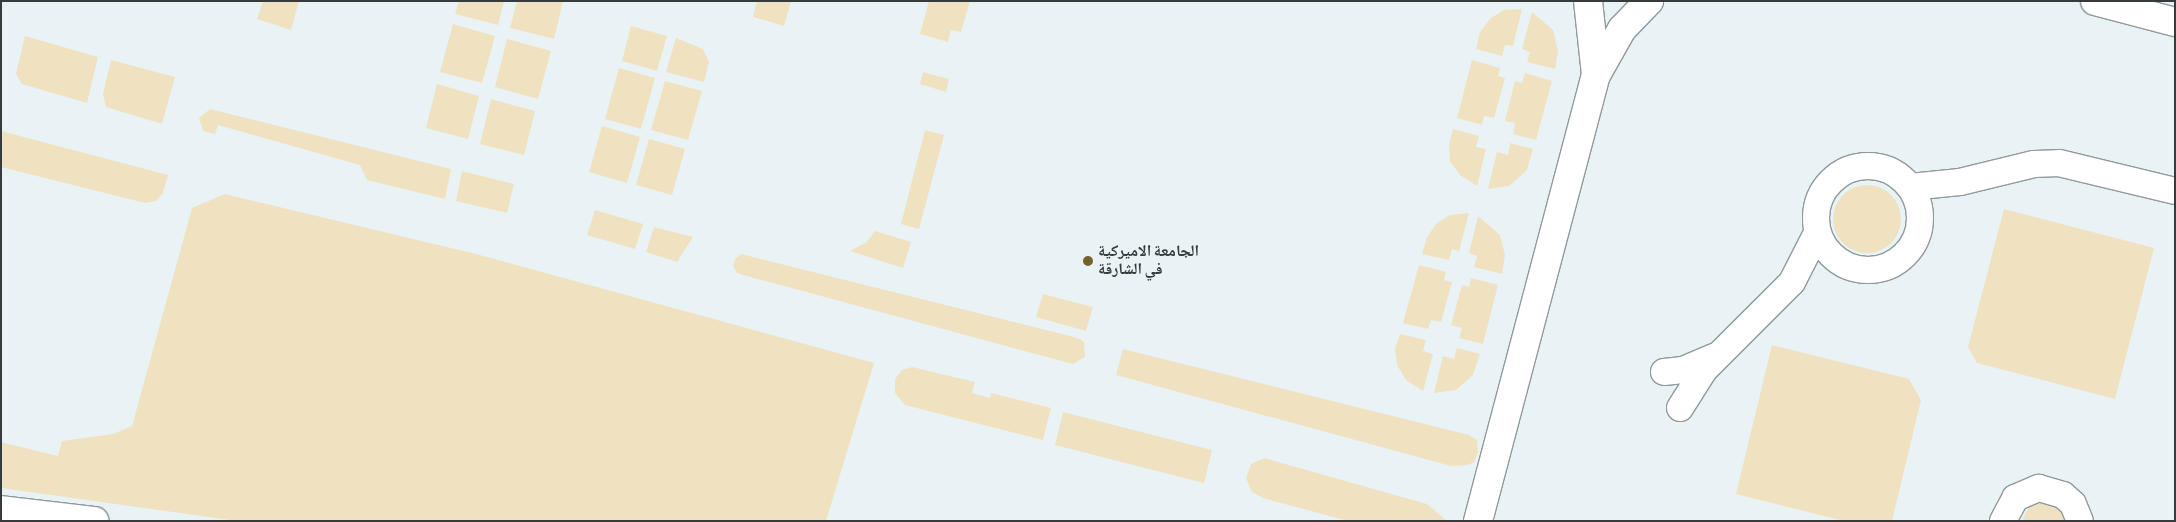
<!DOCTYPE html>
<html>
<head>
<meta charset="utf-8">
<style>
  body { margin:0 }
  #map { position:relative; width:2176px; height:522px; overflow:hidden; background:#e9f3f5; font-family:"Sofia Sans Condensed","Noto Naskh Arabic",sans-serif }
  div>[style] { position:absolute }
  .green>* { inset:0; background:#f0e1c0 }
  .round { border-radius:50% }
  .roads { filter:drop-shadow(1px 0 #91999c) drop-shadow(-1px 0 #91999c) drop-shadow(0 1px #91999c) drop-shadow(0 -1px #91999c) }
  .minor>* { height:26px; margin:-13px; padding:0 13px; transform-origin:13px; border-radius:13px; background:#fff }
  .minor>.ring { margin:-13px; padding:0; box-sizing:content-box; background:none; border:26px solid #fff; border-radius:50% }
  .tertiary>* { height:28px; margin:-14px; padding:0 14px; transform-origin:14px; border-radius:14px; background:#fff }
  .dots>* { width:14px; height:14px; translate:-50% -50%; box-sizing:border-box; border:2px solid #e9f3f5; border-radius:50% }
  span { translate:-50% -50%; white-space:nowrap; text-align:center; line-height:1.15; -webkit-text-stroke:5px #e9f3f5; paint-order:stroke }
  .poi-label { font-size:16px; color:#383b3c; font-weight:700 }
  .left { translate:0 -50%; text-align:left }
  .frame { position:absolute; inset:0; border:2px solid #383b3c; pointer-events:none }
</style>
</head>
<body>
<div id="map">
  <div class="green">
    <i style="clip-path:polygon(263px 1px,299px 1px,291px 30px,257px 19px)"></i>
    <i style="clip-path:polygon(459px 1px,504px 1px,498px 25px,455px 14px)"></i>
    <i style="clip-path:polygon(517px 1px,563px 1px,554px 39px,510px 28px)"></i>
    <i style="clip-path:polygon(757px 1px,791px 1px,784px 26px,753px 17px)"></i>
    <i style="clip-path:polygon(929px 1px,970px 1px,961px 32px,951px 30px,948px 42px,920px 34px)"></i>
    <i style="clip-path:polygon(1522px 9px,1513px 46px,1505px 45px,1502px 56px,1476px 49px,1480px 32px,1491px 18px,1504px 10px)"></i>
    <i style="clip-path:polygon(1532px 12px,1553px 30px,1558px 51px,1555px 69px,1527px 62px,1530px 52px,1522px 49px)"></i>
    <i style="clip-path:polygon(453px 24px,495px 36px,482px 83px,440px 72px)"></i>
    <i style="clip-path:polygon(631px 26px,667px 36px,657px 71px,622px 61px)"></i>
    <i style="clip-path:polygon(25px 36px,98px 57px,87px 103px,22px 84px,16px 74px)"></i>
    <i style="clip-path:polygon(676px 38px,703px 49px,709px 62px,704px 82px,666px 72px)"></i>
    <i style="clip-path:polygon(507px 39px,551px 51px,538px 99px,495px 87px)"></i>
    <i style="clip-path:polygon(111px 60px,175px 77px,162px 124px,106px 107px,103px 94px)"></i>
    <i style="clip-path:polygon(1472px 60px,1500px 68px,1498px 76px,1505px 78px,1494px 118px,1484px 116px,1482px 125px,1457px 118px)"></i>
    <i style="clip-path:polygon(619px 68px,655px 78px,641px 129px,605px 119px)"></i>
    <i style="clip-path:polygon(923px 72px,949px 79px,946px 92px,920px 84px)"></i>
    <i style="clip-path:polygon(1525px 73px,1552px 81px,1536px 140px,1513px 134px,1515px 123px,1505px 121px,1515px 81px,1522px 83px)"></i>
    <i style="clip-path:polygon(665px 81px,702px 91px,688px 140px,651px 130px)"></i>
    <i style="clip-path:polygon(437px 84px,479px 96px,468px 139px,426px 128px)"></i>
    <i style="clip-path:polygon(491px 99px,535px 111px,524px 155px,480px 144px)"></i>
    <i style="clip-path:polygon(210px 109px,451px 169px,445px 199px,367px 180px,360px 165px,218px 125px,215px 134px,203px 131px,199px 118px)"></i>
    <i style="clip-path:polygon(602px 126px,640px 137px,627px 183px,589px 172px)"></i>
    <i style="clip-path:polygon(1453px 129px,1479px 136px,1476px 147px,1486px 149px,1477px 186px,1460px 175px,1450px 161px,1449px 145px)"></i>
    <i style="clip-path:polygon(925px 130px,944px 135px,919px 229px,901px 224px)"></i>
    <i style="clip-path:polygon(1px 131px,168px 175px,163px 193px,156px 201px,145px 203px,1px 167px)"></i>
    <i style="clip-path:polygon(649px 139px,685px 149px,672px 195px,636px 185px)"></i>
    <i style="clip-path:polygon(1510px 143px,1533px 149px,1527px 170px,1509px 186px,1488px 189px,1497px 152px,1508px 155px)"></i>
    <i style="clip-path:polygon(462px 171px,514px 184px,507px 213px,456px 201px)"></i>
    <i class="round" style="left:1833px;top:185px;width:68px;height:68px"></i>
    <i style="clip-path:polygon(225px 194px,476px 254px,874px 363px,826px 521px,237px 521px,1px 488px,1px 442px,58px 456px,62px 441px,113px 434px,132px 426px,192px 208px)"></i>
    <i style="clip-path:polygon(2004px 209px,2154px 248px,2115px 399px,1977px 363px,1968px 347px)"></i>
    <i style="clip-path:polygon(595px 210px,643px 224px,635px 249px,587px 235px)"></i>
    <i style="clip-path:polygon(1469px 213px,1459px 251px,1452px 249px,1449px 260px,1422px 254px,1427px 237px,1437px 223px,1450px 215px)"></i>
    <i style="clip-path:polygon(1478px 216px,1500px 235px,1505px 255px,1502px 274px,1474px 267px,1477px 256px,1469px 253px)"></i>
    <i style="clip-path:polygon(654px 227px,693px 237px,677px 262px,646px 252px)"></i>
    <i style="clip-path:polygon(875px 231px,911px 242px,903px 268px,850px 251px,867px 242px)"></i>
    <i style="clip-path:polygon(741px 254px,1078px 338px,1084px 342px,1085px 357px,1073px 364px,743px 275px,737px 273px,733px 266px,735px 259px)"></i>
    <i style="clip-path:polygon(1419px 265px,1446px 272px,1444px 280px,1452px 282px,1441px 322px,1431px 320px,1428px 329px,1403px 323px)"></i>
    <i style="clip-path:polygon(1471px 278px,1498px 285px,1483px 344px,1459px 338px,1462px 328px,1451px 325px,1462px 285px,1469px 287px)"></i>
    <i style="clip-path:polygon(1043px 294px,1093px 307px,1086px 331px,1036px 317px)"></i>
    <i style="clip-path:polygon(1400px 334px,1426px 340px,1423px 351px,1433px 354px,1423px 391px,1406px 380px,1397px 365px,1395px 349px)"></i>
    <i style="clip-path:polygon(1772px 345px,1909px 379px,1921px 400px,1892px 521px,1844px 521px,1736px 494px)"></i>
    <i style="clip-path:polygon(1457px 348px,1480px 354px,1473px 375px,1456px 390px,1434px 393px,1443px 356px,1454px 359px)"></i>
    <i style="clip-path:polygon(1123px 349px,1469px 435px,1477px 440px,1478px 452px,1474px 462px,1468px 465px,1451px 466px,1116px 375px)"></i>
    <i style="clip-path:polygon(912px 367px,975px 382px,972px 393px,990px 398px,991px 393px,1051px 408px,1043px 440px,905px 405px,895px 393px,895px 379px,902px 370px)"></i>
    <i style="clip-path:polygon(1063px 412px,1212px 450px,1204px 483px,1055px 445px)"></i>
    <i style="clip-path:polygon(1264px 458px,1427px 504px,1447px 521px,1348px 521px,1263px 498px,1252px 492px,1246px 478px,1251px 464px)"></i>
    <i style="clip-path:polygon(2038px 501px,2056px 502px,2069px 521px,2022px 521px,2030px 505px)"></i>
  </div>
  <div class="roads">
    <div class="minor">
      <i class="ring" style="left:1816px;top:166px;width:78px;height:78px"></i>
      <i style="left:1910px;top:187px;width:50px;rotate:-5.7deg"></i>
      <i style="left:1960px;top:182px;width:76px;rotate:-13.7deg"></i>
      <i style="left:2034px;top:164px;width:25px;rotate:-2deg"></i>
      <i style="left:2059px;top:163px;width:119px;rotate:13.6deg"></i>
      <i style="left:1664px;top:372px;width:19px;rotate:-6deg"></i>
      <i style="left:1683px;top:370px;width:34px;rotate:-23deg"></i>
      <i style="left:1680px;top:408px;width:45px;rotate:-57.7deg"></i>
      <i style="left:1704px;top:370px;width:124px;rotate:-45deg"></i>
      <i style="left:1792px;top:282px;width:55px;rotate:-63deg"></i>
      <i style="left:2003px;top:521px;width:26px;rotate:-62deg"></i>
      <i style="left:2015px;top:498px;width:26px;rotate:-23deg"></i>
      <i style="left:2039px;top:488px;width:25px;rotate:16deg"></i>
      <i style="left:2063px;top:495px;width:13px;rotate:42deg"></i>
      <i style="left:2073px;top:504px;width:18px;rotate:68deg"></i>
    </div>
    <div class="tertiary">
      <i style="left:1588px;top:1px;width:74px;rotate:83.8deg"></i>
      <i style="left:2095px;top:1px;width:83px;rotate:14.7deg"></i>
      <i style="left:1px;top:510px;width:94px;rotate:6.7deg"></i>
      <i style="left:1478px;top:521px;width:461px;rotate:-75.2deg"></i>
      <i style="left:1596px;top:75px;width:53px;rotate:-60.5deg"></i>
      <i style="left:1622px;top:29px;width:39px;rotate:-46deg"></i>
    </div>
  </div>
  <div class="dots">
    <i style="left:1088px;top:261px;background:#75602f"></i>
  </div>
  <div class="poi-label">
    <span class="left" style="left:1098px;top:261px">الجامعة الاميركية<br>في الشارقة</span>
  </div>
  <div class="frame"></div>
</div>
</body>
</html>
